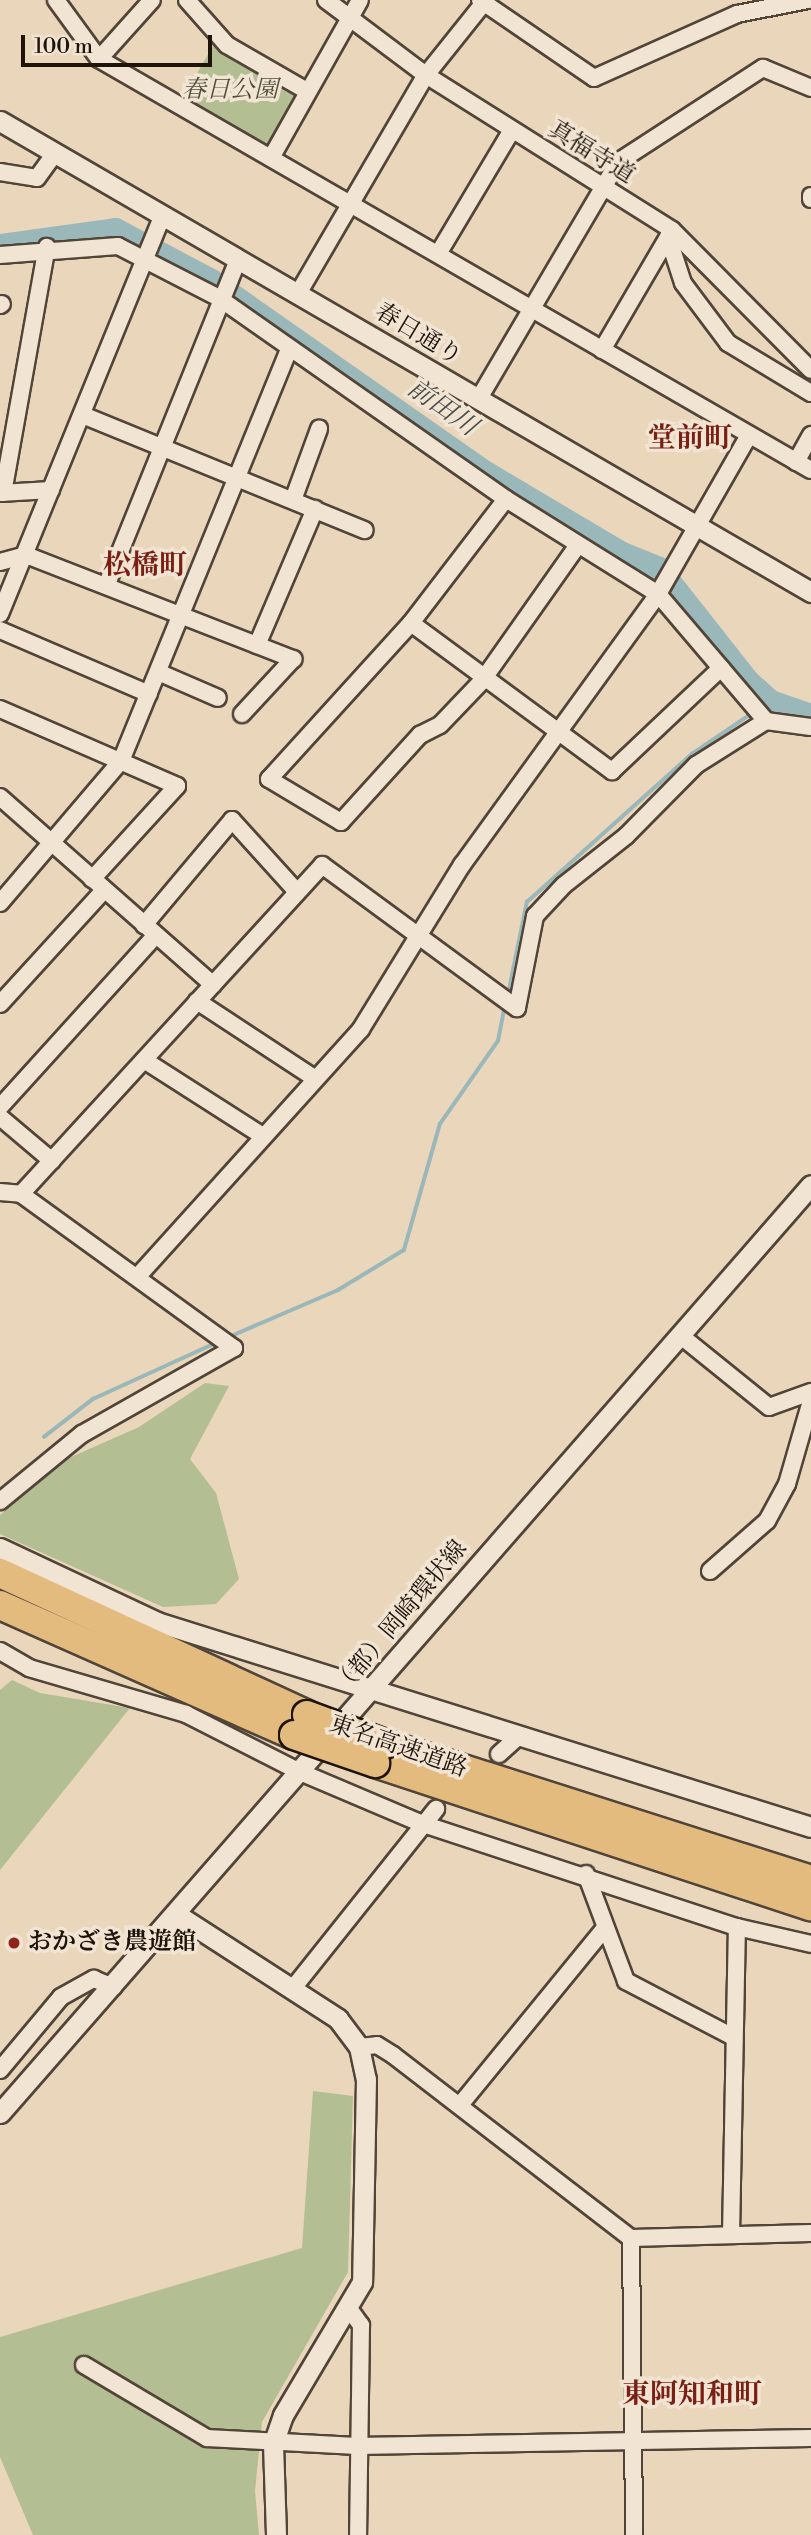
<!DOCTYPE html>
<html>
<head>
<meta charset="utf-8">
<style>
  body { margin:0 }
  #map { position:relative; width:811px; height:2535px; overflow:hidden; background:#e9d6bb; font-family:"Libre Bodoni","Noto Serif JP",serif }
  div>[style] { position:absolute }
  .green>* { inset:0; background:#b3be93 }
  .stream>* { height:3.5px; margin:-1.75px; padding:0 1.75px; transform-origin:1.75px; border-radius:1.75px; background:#9ab7b9 }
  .river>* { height:23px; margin:-11.5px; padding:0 11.5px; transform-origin:11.5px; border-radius:11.5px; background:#9ab7b9 }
  .roads { filter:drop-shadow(2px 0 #514438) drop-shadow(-2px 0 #514438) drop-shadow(0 2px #514438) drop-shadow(0 -2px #514438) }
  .minor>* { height:16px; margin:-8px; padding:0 8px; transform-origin:8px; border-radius:8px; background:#f1e4d3 }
  .tertiary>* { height:19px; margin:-9.5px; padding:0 9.5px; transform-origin:9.5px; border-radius:9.5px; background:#f1e4d3 }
  .motorway>* { height:28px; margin:-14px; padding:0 14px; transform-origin:14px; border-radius:14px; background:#e4bb7e }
  .bridges { filter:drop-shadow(2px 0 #1e140c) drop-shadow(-2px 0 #1e140c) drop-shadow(0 2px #1e140c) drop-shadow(0 -2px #1e140c) }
  .motorway-bridge>* { height:28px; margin:-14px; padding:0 14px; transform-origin:14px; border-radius:14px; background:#e4bb7e }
  .dots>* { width:19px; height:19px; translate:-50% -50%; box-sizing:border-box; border:4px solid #f1e4d3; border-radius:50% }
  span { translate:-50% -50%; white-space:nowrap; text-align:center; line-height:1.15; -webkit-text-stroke:7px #f1e4d3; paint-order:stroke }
  .park-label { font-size:24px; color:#52503b; font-style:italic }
  .street-label { font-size:24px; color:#1e140c }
  .poi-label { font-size:24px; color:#1e140c; font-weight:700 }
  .left { translate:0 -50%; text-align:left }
  .water-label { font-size:26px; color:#494d49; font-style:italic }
  .quarter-label { font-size:28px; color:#7a1f14; font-weight:700 }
  .scale { position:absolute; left:21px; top:35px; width:191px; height:32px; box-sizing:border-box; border:4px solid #1e140c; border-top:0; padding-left:9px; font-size:21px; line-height:24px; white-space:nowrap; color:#1e140c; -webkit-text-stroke:5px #f1e4d3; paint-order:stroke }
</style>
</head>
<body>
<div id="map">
  <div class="green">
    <i style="clip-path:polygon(214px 44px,300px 92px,268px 151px,181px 101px)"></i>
    <i style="clip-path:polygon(205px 1383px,229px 1386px,190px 1459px,216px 1493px,239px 1579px,216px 1604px,163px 1607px,0 1534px,0 1515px,62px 1461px,139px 1427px)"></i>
    <i style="clip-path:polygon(12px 1680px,40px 1693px,130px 1708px,0 1870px,0 1690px)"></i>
    <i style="clip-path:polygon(313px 2091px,353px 2096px,348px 2272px,262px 2422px,255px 2491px,259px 2535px,33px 2535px,0 2457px,0 2337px,302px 2248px)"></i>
  </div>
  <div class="stream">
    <i style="left:761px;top:708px;width:11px;rotate:-38deg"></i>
    <i style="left:508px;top:995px;width:95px;rotate:-78.5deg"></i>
    <i style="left:527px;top:902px;width:222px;rotate:-41.9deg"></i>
    <i style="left:692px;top:754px;width:75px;rotate:-34.1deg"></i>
    <i style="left:229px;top:1337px;width:119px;rotate:-23.3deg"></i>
    <i style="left:338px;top:1290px;width:77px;rotate:-31.2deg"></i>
    <i style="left:404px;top:1250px;width:131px;rotate:-74.1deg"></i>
    <i style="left:440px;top:1124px;width:101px;rotate:-55.1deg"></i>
    <i style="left:498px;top:1041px;width:36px;rotate:-79deg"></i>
    <i style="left:44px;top:1437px;width:62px;rotate:-37.8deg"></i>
    <i style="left:93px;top:1399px;width:135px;rotate:-24.5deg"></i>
  </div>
  <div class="river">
    <i style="left:0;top:245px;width:116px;rotate:-7.9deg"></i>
    <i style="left:115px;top:229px;width:109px;rotate:28deg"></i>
    <i style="left:211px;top:280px;width:337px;rotate:35deg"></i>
    <i style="left:487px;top:473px;width:157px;rotate:30.7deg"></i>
    <i style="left:622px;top:553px;width:40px;rotate:22deg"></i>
    <i style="left:659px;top:568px;width:142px;rotate:51.8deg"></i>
    <i style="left:747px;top:680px;width:31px;rotate:42deg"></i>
    <i style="left:770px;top:701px;width:43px;rotate:18.9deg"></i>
  </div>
  <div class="roads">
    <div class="minor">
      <i style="left:56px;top:0;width:73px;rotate:53.9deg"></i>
      <i style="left:99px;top:59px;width:822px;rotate:30deg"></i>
      <i style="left:187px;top:0;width:60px;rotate:48.4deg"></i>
      <i style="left:227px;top:45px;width:92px;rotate:29.9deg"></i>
      <i style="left:326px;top:0;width:125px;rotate:36.9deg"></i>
      <i style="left:426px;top:75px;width:291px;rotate:32.2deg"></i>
      <i style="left:672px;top:230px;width:197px;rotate:45.2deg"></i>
      <i style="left:480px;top:0;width:138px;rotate:34.4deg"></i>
      <i style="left:594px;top:78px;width:157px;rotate:-24.1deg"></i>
      <i style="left:737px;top:14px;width:72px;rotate:-11.2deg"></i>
      <i style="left:99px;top:59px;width:79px;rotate:-48.1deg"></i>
      <i style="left:271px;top:158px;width:181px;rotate:-60.6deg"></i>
      <i style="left:0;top:172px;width:37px;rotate:9deg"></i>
      <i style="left:37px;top:178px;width:31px;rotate:-54deg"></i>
      <i style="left:811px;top:196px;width:3px;rotate:90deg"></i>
      <i style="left:668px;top:237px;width:48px;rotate:71.9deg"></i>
      <i style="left:683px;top:283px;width:75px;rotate:53.1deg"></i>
      <i style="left:728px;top:343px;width:97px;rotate:31.1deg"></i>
      <i style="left:438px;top:254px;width:144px;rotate:-59.2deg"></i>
      <i style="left:0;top:255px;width:118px;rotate:-4.4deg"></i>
      <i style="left:118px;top:246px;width:114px;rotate:27.2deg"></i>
      <i style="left:219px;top:298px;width:350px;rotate:35deg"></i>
      <i style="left:506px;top:499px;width:179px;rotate:32deg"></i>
      <i style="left:658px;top:594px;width:167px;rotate:49.6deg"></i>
      <i style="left:299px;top:292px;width:251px;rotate:-59.7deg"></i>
      <i style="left:426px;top:75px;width:96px;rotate:-51.3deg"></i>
      <i style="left:0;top:305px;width:2px;rotate:-27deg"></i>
      <i style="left:602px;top:350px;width:137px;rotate:-59.7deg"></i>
      <i style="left:478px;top:400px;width:276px;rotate:-59.5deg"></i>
      <i style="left:618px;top:162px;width:173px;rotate:-33deg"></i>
      <i style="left:763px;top:68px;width:52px;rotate:22.6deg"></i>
      <i style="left:85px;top:416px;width:302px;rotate:22.2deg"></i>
      <i style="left:796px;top:462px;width:31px;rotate:-61deg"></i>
      <i style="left:0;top:493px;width:51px;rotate:-3.4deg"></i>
      <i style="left:3px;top:493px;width:250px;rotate:-79.9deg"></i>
      <i style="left:506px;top:499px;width:156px;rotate:127.5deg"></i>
      <i style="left:411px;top:623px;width:211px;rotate:132.3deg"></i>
      <i style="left:269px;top:779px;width:84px;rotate:30.8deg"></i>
      <i style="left:341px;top:822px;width:118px;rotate:-47.8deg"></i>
      <i style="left:420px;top:735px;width:22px;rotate:-27deg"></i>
      <i style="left:440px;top:725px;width:61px;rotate:-46.3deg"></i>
      <i style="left:482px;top:681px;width:166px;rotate:-54.8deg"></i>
      <i style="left:293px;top:500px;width:76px;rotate:-69.9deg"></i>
      <i style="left:0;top:562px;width:27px;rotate:-15deg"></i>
      <i style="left:26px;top:555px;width:287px;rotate:21.3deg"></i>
      <i style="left:293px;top:659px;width:75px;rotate:132.8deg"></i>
      <i style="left:107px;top:584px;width:350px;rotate:-68deg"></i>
      <i style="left:0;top:614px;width:429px;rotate:-67.8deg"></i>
      <i style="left:411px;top:623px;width:250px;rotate:36.4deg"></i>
      <i style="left:612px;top:771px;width:150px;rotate:-43.4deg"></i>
      <i style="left:0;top:630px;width:162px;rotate:23.2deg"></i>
      <i style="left:257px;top:645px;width:148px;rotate:-66.9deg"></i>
      <i style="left:158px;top:672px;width:65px;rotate:23.4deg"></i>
      <i style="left:0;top:709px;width:193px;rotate:23.5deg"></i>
      <i style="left:177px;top:786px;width:126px;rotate:132.4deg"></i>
      <i style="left:0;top:797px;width:284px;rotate:41.4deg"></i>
      <i style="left:0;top:903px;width:187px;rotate:-49.6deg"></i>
      <i style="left:121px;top:761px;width:443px;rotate:-67.8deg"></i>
      <i style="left:144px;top:925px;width:137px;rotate:-50deg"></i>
      <i style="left:232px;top:820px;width:97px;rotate:47.9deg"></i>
      <i style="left:197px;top:1001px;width:140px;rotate:33.3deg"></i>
      <i style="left:0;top:1004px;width:154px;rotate:-47.6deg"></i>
      <i style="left:144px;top:1060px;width:141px;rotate:32.6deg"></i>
      <i style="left:0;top:1107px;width:232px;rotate:-47.8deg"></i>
      <i style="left:0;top:1117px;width:68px;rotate:40.2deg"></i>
      <i style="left:0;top:1192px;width:21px;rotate:5deg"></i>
      <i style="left:21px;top:1194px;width:263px;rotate:35.9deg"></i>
      <i style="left:234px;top:1348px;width:175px;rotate:150.5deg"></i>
      <i style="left:82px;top:1434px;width:106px;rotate:140.7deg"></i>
      <i style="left:21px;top:1194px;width:446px;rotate:-47.5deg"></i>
      <i style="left:322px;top:865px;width:242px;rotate:36.3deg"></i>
      <i style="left:517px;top:1008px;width:94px;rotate:-78.9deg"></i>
      <i style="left:535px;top:916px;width:42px;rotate:-46.9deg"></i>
      <i style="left:564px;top:885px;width:79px;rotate:-38.3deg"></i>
      <i style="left:626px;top:836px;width:100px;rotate:-45.4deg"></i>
      <i style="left:696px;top:765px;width:83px;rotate:-32.2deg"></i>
      <i style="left:766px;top:721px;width:45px;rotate:7.6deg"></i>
      <i style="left:139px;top:1275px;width:331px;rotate:-47.9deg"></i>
      <i style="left:361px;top:1029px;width:193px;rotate:-58.4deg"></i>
      <i style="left:462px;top:865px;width:334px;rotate:-54.1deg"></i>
      <i style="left:658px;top:594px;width:183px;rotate:-60.2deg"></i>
      <i style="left:681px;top:1336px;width:113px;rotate:38.9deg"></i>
      <i style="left:769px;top:1407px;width:45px;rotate:-19.7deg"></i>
      <i style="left:710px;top:1571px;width:76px;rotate:-41.3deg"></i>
      <i style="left:767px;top:1521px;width:42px;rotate:-61.6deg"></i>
      <i style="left:787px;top:1484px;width:86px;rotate:-73.9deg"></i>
      <i style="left:0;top:1651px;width:34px;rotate:30deg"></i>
      <i style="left:29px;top:1668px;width:164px;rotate:16.3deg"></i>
      <i style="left:186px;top:1714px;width:128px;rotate:27deg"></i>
      <i style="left:300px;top:1772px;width:130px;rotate:23deg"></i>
      <i style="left:420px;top:1823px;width:334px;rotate:18.2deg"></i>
      <i style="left:737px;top:1927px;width:76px;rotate:12.9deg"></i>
      <i style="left:499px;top:1754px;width:24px;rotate:-42deg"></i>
      <i style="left:586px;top:1874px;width:114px;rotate:69.5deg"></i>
      <i style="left:626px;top:1981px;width:121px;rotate:27.6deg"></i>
      <i style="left:294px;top:1987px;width:228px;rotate:-51.4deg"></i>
      <i style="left:359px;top:2047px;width:18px;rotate:-6deg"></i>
      <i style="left:377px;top:2045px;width:19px;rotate:32deg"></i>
      <i style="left:393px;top:2055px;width:300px;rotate:37.6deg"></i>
      <i style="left:631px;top:2238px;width:180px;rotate:-1.6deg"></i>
      <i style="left:0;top:2070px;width:95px;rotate:-50.1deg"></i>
      <i style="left:61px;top:1997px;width:38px;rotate:-29deg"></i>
      <i style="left:94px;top:1979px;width:21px;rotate:23deg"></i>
      <i style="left:460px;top:2105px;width:226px;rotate:-50.7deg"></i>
      <i style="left:731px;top:2235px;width:308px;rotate:-88.9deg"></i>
      <i style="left:631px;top:2238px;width:297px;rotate:89.4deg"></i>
      <i style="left:350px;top:2310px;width:19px;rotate:54deg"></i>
      <i style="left:361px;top:2325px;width:210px;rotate:90.8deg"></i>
      <i style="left:84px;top:2365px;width:143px;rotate:30.7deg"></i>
      <i style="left:207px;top:2438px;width:150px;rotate:3.1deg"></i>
      <i style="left:357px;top:2446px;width:454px;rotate:-1deg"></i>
    </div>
    <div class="tertiary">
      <i style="left:0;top:121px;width:938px;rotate:30.15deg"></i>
      <i style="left:0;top:1548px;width:174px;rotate:25.2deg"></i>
      <i style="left:157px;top:1622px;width:685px;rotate:17.4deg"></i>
      <i style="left:176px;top:1914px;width:193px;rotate:32.9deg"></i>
      <i style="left:338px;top:2019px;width:35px;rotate:53deg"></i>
      <i style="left:359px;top:2047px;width:33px;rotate:78deg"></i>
      <i style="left:366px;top:2079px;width:203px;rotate:91.1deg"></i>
      <i style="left:362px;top:2282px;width:155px;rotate:120.7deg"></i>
      <i style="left:283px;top:2415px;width:31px;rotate:109deg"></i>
      <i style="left:273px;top:2444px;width:91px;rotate:88.1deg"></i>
      <i style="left:0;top:2113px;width:1232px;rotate:-48.85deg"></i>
    </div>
    <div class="motorway">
      <i style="left:0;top:1573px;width:338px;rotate:24.8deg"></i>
      <i style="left:0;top:1605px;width:321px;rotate:23.9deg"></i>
      <i style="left:385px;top:1744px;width:447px;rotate:17.7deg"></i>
      <i style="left:375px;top:1763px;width:459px;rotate:18.2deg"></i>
    </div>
  </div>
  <div class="bridges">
    <div class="motorway-bridge">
      <i style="left:307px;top:1715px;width:83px;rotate:20.4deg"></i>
      <i style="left:294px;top:1735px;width:86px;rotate:19.1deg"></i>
    </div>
  </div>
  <div class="dots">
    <i style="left:14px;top:1943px;background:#8f2418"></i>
  </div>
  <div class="park-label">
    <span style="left:230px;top:91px">春日公園</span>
  </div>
  <div class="street-label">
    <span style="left:591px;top:153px;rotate:32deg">真福寺道</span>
    <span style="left:418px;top:335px;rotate:31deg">春日通り</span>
    <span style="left:401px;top:1618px;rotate:-50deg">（都）岡崎環状線</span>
    <span style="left:398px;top:1747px;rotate:19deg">東名高速道路</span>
  </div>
  <div class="poi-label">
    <span class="left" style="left:28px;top:1943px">おかざき農遊館</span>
  </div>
  <div class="water-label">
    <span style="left:442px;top:408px;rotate:35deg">前田川</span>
  </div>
  <div class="quarter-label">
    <span style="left:690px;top:439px">堂前町</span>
    <span style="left:145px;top:566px">松橋町</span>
    <span style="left:692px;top:2395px">東阿知和町</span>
  </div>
  <div class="scale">100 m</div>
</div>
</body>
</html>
